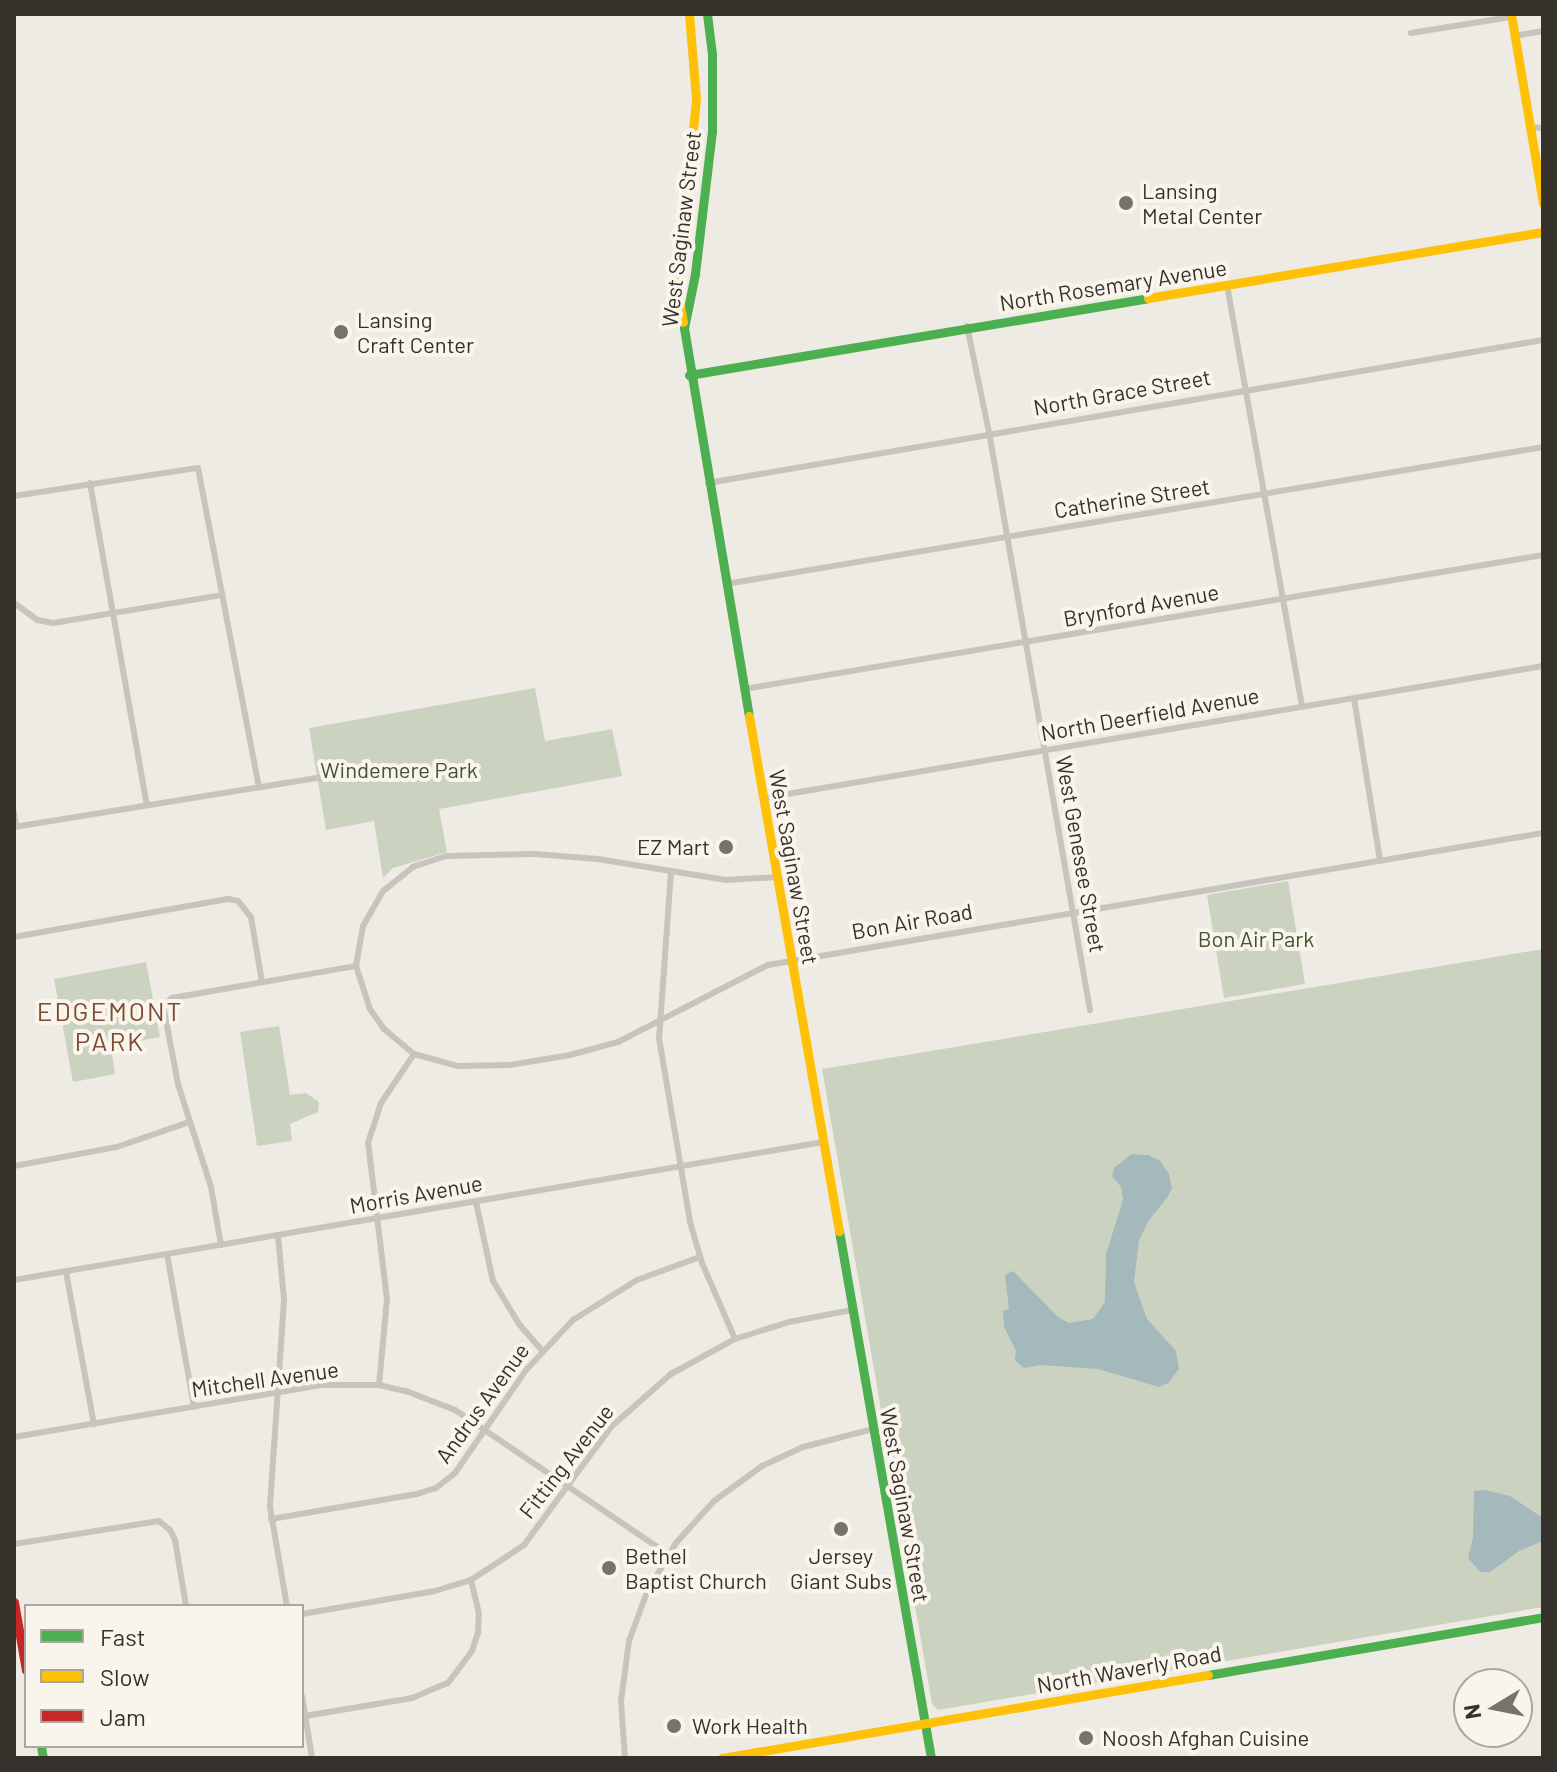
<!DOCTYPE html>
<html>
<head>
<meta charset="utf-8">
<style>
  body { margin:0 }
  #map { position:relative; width:1557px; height:1772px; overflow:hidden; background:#eeebe4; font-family:Barlow,sans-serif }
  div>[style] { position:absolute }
  .green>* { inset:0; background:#ccd2c0 }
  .water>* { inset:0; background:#a4b9bb }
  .street>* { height:6px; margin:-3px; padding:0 3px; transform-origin:3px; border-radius:3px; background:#c7c3bd }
  .fast>* { height:9px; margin:-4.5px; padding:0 4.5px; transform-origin:4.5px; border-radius:4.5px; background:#4caf50 }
  .slow>* { height:9px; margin:-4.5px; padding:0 4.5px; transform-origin:4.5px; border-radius:4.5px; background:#ffc107 }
  .jam>* { height:9px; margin:-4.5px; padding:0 4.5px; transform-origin:4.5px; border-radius:4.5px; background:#c62828 }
  .dots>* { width:22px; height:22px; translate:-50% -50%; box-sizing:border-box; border:4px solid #f9f5ed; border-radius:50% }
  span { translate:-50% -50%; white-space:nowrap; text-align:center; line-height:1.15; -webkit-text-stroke:8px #f9f5ed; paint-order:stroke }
  .poi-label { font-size:22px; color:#37312c }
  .left { translate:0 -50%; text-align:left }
  .right { translate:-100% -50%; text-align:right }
  .street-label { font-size:22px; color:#37312c }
  .park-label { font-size:22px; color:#425332 }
  .quarter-label { font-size:26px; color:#7d4c2e; letter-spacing:2px }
  .frame { position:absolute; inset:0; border:16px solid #37312c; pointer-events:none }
  .legend { position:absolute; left:24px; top:1604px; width:280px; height:144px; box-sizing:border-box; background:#f9f5ed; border:2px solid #aba7a0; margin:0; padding:10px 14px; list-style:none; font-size:24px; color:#37312c }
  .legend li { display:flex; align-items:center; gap:16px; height:40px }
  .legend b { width:40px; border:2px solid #aba7a0 }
  .north { position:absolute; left:1453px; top:1668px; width:80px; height:80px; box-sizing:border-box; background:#f9f5ed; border:2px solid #aba7a0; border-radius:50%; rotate:260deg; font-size:22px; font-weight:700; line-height:32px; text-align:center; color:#37312c }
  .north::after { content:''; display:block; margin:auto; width:28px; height:36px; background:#77726c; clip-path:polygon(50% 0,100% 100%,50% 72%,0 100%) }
</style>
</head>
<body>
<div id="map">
  <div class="green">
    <i style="clip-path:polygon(535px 688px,545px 741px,612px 729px,622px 776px,439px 809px,447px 852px,393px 868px,383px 878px,374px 821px,326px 830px,309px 728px)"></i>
    <i style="clip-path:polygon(1288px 881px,1305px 984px,1224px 998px,1207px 895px)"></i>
    <i style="clip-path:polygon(1543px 949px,1543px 1607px,938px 1710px,932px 1704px,822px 1069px)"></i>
    <i style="clip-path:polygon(146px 962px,160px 1037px,111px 1046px,115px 1074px,73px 1082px,54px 979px)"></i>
    <i style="clip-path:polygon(279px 1026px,290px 1095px,306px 1093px,319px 1102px,318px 1112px,290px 1124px,292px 1141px,257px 1146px,240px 1032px)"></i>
  </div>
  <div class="water">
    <i style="clip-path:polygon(1131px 1154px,1148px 1155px,1160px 1161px,1169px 1174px,1172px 1188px,1167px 1198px,1149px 1220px,1139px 1240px,1134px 1282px,1147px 1319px,1176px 1351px,1179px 1369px,1168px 1383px,1159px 1387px,1098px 1369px,1041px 1365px,1024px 1368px,1015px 1360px,1016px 1351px,1004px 1327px,1003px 1311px,1009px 1309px,1005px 1275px,1013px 1271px,1058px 1317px,1069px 1323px,1093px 1319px,1105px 1302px,1106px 1254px,1123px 1200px,1121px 1187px,1112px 1176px,1114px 1168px)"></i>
    <i style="clip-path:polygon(1485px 1490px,1510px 1496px,1543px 1518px,1543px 1541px,1519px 1551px,1490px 1572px,1480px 1572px,1468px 1558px,1473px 1538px,1474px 1491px)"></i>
  </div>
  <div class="street">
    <i style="left:1411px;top:33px;width:101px;rotate:-9.1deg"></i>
    <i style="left:1514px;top:36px;width:29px;rotate:-10deg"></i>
    <i style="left:1530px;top:127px;width:13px;rotate:4deg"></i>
    <i style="left:1227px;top:285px;width:428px;rotate:79.9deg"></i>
    <i style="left:967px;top:326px;width:108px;rotate:78.3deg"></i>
    <i style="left:989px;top:432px;width:587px;rotate:80.09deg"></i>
    <i style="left:90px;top:483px;width:327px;rotate:80deg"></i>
    <i style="left:708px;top:483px;width:847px;rotate:-9.72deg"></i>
    <i style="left:14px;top:496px;width:186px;rotate:-8.7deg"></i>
    <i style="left:198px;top:468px;width:325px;rotate:79.2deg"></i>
    <i style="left:726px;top:584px;width:828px;rotate:-9.52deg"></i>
    <i style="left:14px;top:603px;width:29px;rotate:36deg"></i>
    <i style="left:37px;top:620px;width:16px;rotate:11deg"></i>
    <i style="left:53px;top:623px;width:172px;rotate:-9.4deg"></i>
    <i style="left:744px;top:689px;width:810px;rotate:-9.52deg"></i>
    <i style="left:1354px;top:698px;width:165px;rotate:80.9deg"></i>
    <i style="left:764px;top:798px;width:790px;rotate:-9.62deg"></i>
    <i style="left:14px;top:812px;width:15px;rotate:82deg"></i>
    <i style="left:14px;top:827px;width:336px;rotate:-9.2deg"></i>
    <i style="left:671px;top:872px;width:166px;rotate:94.1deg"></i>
    <i style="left:659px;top:1038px;width:187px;rotate:80.4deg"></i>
    <i style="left:690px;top:1222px;width:43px;rotate:73.7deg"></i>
    <i style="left:702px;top:1263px;width:83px;rotate:66.5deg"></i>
    <i style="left:777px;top:877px;width:51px;rotate:176.6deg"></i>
    <i style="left:726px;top:880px;width:130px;rotate:-170.7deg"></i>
    <i style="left:598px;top:859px;width:64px;rotate:-175.5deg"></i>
    <i style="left:534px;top:854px;width:88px;rotate:178.7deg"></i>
    <i style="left:446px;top:856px;width:35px;rotate:162deg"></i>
    <i style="left:413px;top:867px;width:38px;rotate:141deg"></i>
    <i style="left:383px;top:891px;width:40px;rotate:119.7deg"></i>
    <i style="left:363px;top:926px;width:41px;rotate:99.9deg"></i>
    <i style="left:356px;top:966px;width:45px;rotate:72deg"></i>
    <i style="left:370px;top:1009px;width:24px;rotate:55deg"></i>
    <i style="left:384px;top:1029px;width:39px;rotate:40deg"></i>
    <i style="left:414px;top:1054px;width:46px;rotate:15.3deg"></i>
    <i style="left:458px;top:1066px;width:52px;rotate:-1.1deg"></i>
    <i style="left:510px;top:1065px;width:61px;rotate:-9.5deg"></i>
    <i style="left:570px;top:1055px;width:50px;rotate:-15.2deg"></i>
    <i style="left:618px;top:1042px;width:169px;rotate:-27.2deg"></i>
    <i style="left:768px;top:965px;width:786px;rotate:-9.67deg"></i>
    <i style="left:14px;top:937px;width:217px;rotate:-10.1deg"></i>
    <i style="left:228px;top:899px;width:10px;rotate:11deg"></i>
    <i style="left:238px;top:901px;width:21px;rotate:51deg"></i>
    <i style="left:251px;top:917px;width:66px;rotate:80.4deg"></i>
    <i style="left:14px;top:1166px;width:105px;rotate:-10.5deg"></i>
    <i style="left:117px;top:1147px;width:76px;rotate:-19.1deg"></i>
    <i style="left:476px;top:1202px;width:81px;rotate:77.9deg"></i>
    <i style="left:493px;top:1281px;width:50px;rotate:58.8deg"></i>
    <i style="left:519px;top:1324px;width:35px;rotate:49deg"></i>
    <i style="left:278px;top:1236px;width:64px;rotate:84.6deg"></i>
    <i style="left:284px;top:1300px;width:207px;rotate:93.9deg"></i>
    <i style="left:270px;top:1507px;width:100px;rotate:80.3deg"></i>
    <i style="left:221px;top:1245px;width:59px;rotate:-99.8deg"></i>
    <i style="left:211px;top:1187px;width:108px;rotate:-107.8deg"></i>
    <i style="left:178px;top:1084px;width:75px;rotate:-100.7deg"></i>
    <i style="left:164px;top:1010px;width:7px;rotate:-74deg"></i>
    <i style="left:166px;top:1003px;width:8px;rotate:-40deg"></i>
    <i style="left:172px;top:998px;width:187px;rotate:-9.9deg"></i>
    <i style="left:167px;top:1254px;width:155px;rotate:80deg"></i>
    <i style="left:66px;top:1272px;width:155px;rotate:79.6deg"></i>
    <i style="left:14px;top:1280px;width:821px;rotate:-9.68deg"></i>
    <i style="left:379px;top:1385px;width:86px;rotate:-84.7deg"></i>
    <i style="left:387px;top:1299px;width:157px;rotate:-96.9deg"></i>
    <i style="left:368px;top:1143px;width:42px;rotate:-72deg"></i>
    <i style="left:381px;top:1103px;width:59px;rotate:-56deg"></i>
    <i style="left:14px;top:1437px;width:313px;rotate:-9.6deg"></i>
    <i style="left:323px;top:1385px;width:56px"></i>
    <i style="left:379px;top:1385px;width:28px;rotate:13deg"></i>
    <i style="left:406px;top:1391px;width:53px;rotate:21.2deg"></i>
    <i style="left:455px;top:1410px;width:257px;rotate:34.1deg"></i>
    <i style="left:271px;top:1519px;width:148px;rotate:-9.7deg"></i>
    <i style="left:417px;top:1494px;width:20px;rotate:-18deg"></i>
    <i style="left:436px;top:1488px;width:24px;rotate:-38deg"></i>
    <i style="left:455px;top:1473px;width:125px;rotate:-55.4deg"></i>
    <i style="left:526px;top:1370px;width:69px;rotate:-46.8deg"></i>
    <i style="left:573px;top:1320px;width:75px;rotate:-32deg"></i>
    <i style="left:637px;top:1280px;width:67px;rotate:-20.1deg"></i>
    <i style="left:14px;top:1544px;width:147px;rotate:-9deg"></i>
    <i style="left:159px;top:1521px;width:14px;rotate:39deg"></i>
    <i style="left:170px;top:1530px;width:11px;rotate:63deg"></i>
    <i style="left:175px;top:1540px;width:67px;rotate:80.5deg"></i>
    <i style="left:302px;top:1614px;width:135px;rotate:-9.8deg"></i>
    <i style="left:435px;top:1591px;width:38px;rotate:-17deg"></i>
    <i style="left:471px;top:1580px;width:64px;rotate:-33.4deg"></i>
    <i style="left:524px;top:1545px;width:147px;rotate:-53.6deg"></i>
    <i style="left:611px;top:1427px;width:80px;rotate:-41.5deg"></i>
    <i style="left:671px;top:1374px;width:73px;rotate:-28.7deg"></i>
    <i style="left:735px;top:1339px;width:57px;rotate:-17.5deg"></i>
    <i style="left:789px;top:1322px;width:64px;rotate:-10.8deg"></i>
    <i style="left:302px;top:1696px;width:63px;rotate:80.8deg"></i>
    <i style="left:305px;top:1716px;width:109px;rotate:-9.5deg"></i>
    <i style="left:412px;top:1698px;width:39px;rotate:-23deg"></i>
    <i style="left:448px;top:1683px;width:40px;rotate:-53deg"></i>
    <i style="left:472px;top:1651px;width:20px;rotate:-72deg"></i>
    <i style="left:478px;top:1632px;width:18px;rotate:-87deg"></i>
    <i style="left:479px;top:1614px;width:35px;rotate:-103deg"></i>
    <i style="left:625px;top:1758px;width:57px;rotate:-94deg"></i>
    <i style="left:621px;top:1701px;width:61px;rotate:-82.4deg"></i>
    <i style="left:629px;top:1641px;width:52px;rotate:-69.8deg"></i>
    <i style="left:647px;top:1592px;width:57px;rotate:-59.4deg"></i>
    <i style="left:676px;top:1543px;width:57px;rotate:-47.9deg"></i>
    <i style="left:714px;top:1501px;width:59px;rotate:-36.1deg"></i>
    <i style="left:762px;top:1466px;width:45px;rotate:-24.9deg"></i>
    <i style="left:803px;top:1447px;width:72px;rotate:-14.4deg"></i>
  </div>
  <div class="fast">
    <i style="left:707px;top:14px;width:40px;rotate:82.9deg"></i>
    <i style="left:712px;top:54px;width:77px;rotate:90deg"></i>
    <i style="left:712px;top:131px;width:144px;rotate:96.8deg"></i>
    <i style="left:695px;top:274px;width:55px;rotate:101.5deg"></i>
    <i style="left:684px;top:328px;width:393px;rotate:80.5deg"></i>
    <i style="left:689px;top:375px;width:465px;rotate:-9.5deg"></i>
    <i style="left:839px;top:1231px;width:535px;rotate:80.1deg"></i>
    <i style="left:1208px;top:1675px;width:340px;rotate:-9.8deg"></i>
    <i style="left:41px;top:1746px;width:12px;rotate:81deg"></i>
  </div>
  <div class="slow">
    <i style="left:1511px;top:14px;width:192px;rotate:80.4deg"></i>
    <i style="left:1148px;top:298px;width:400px;rotate:-9.5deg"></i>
    <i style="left:683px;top:322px;width:25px;rotate:-101deg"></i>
    <i style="left:678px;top:297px;width:30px;rotate:-88deg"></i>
    <i style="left:679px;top:267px;width:169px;rotate:-84.2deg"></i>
    <i style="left:696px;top:99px;width:85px;rotate:-94.7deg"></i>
    <i style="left:749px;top:716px;width:523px;rotate:80.09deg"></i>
    <i style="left:722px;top:1758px;width:493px;rotate:-9.7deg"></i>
  </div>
  <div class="jam">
    <i style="left:14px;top:1602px;width:69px;rotate:80deg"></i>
  </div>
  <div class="dots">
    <i style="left:1126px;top:203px;background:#77726c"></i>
    <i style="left:341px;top:332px;background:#77726c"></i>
    <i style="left:726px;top:847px;background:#77726c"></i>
    <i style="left:841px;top:1529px;background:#77726c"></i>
    <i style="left:609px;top:1568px;background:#77726c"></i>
    <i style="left:674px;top:1726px;background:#77726c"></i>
    <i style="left:1086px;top:1738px;background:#77726c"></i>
  </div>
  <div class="poi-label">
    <span class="left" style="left:1142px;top:203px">Lansing<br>Metal Center</span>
    <span class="left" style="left:357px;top:332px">Lansing<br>Craft Center</span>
    <span class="right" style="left:710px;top:847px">EZ Mart</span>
    <span class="left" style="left:625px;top:1568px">Bethel<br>Baptist Church</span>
    <span style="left:841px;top:1568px">Jersey<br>Giant Subs</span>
    <span class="left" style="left:692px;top:1726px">Work Health</span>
    <span class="left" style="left:1102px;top:1738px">Noosh Afghan Cuisine</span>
  </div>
  <div class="street-label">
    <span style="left:681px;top:229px;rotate:-83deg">West Saginaw Street</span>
    <span style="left:1113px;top:285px;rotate:-9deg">North Rosemary Avenue</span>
    <span style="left:1122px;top:392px;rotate:-10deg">North Grace Street</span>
    <span style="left:1132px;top:498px;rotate:-9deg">Catherine Street</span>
    <span style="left:1141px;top:605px;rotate:-10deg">Brynford Avenue</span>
    <span style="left:1150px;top:714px;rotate:-10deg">North Deerfield Avenue</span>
    <span style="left:1081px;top:854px;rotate:80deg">West Genesee Street</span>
    <span style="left:794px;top:867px;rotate:80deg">West Saginaw Street</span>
    <span style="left:912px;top:921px;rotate:-10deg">Bon Air Road</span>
    <span style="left:416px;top:1194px;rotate:-10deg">Morris Avenue</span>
    <span style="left:265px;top:1379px;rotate:-8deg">Mitchell Avenue</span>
    <span style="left:482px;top:1403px;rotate:-54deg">Andrus Avenue</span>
    <span style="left:566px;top:1461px;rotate:-52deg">Fitting Avenue</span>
    <span style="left:905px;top:1505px;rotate:80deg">West Saginaw Street</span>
    <span style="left:1129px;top:1669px;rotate:-10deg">North Waverly Road</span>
  </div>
  <div class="park-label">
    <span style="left:399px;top:770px">Windemere Park</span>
    <span style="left:1256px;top:939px">Bon Air Park</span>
  </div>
  <div class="quarter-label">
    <span style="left:110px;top:1026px">EDGEMONT<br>PARK</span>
  </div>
  <div class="frame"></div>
  <ul class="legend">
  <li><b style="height:10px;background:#4caf50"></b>Fast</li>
  <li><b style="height:10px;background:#ffc107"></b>Slow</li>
  <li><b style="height:10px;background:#c62828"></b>Jam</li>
  </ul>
  <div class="north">N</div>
</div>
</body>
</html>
